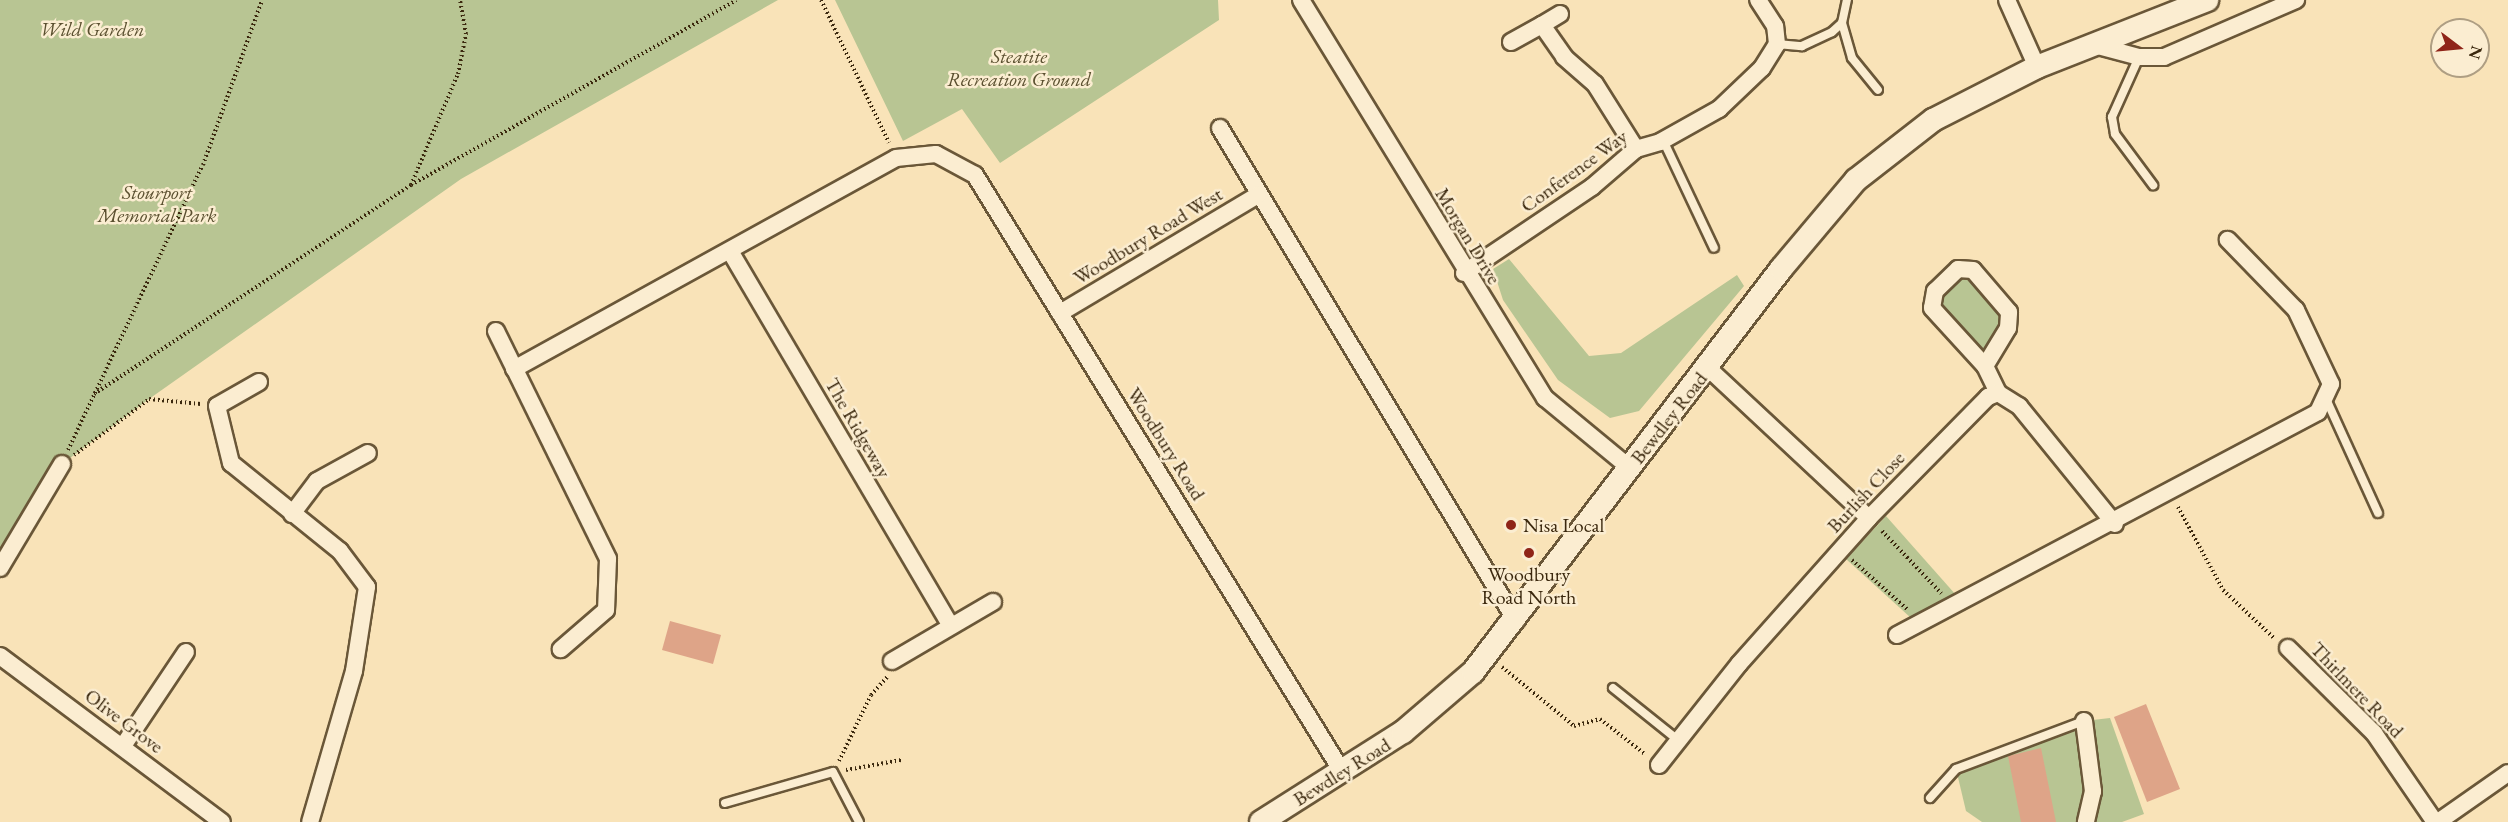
<!DOCTYPE html>
<html>
<head>
<meta charset="utf-8">
<style>
  body { margin:0 }
  #map { position:relative; width:2508px; height:822px; overflow:hidden; background:#f9e3b8; font-family:"EB Garamond",serif }
  div>[style] { position:absolute }
  .green>* { inset:0; background:#b8c593 }
  .building>* { inset:0; background:#dea488 }
  .path>* { height:4px; margin-top:-2px; transform-origin:0; background:repeating-linear-gradient(90deg,#3b280e 0 1.5px,transparent 0 4.5px) }
  .roads { filter:drop-shadow(2px 0 #6a5738) drop-shadow(-2px 0 #6a5738) drop-shadow(0 2px #6a5738) drop-shadow(0 -2px #6a5738) }
  .service>* { height:8px; margin:-4px; padding:0 4px; transform-origin:4px; border-radius:4px; background:#fbedd1 }
  .minor>* { height:16px; margin:-8px; padding:0 8px; transform-origin:8px; border-radius:8px; background:#fbedd1 }
  .secondary>* { height:22px; margin:-11px; padding:0 11px; transform-origin:11px; border-radius:11px; background:#fbedd1 }
  .dots>* { width:16px; height:16px; translate:-50% -50%; box-sizing:border-box; border:3px solid #fbedd1; border-radius:50% }
  span { translate:-50% -50%; white-space:nowrap; text-align:center; line-height:1.15; -webkit-text-stroke:5px #fbedd1; paint-order:stroke }
  .park-label { font-size:20px; color:#5a4f2f; font-style:italic }
  .street-label { font-size:20px; color:#3b280e }
  .poi-label { font-size:20px; color:#3b280e }
  .left { translate:0 -50%; text-align:left }
  .north { position:absolute; left:2430px; top:18px; width:60px; height:60px; box-sizing:border-box; background:#fbedd1; border:2px solid #ae9e83; border-radius:50%; rotate:106deg; font-size:16px; font-weight:700; line-height:24px; text-align:center; color:#3b280e }
  .north::after { content:''; display:block; margin:auto; width:21px; height:27px; background:#8f2418; clip-path:polygon(50% 0,100% 100%,50% 72%,0 100%) }
</style>
</head>
<body>
<div id="map">
  <div class="green">
    <i style="clip-path:polygon(0 0,778px 0,461px 179px,149px 399px,62px 464px,0 568px)"></i>
    <i style="clip-path:polygon(835px 0,1218px 0,1219px 20px,1000px 163px,962px 109px,903px 141px)"></i>
    <i style="clip-path:polygon(1509px 259px,1589px 356px,1621px 353px,1737px 275px,1744px 286px,1639px 411px,1610px 418px,1558px 380px,1503px 300px,1493px 269px)"></i>
    <i style="clip-path:polygon(1966px 267px,2009px 312px,1985px 366px,1932px 308px)"></i>
    <i style="clip-path:polygon(1886px 516px,1956px 595px,1911px 618px,1846px 559px)"></i>
    <i style="clip-path:polygon(2110px 718px,2144px 814px,2122px 822px,1982px 822px,1966px 811px,1956px 769px,2084px 721px)"></i>
  </div>
  <div class="building">
    <i style="clip-path:polygon(670px 621px,721px 635px,713px 664px,662px 650px)"></i>
    <i style="clip-path:polygon(2146px 704px,2180px 789px,2147px 802px,2114px 717px)"></i>
    <i style="clip-path:polygon(2041px 748px,2056px 822px,2021px 822px,2008px 756px)"></i>
  </div>
  <div class="path">
    <i style="left:821px;top:0;width:158px;rotate:64.6deg"></i>
    <i style="left:411px;top:185px;width:121px;rotate:-67.1deg"></i>
    <i style="left:458px;top:74px;width:41px;rotate:-78.7deg"></i>
    <i style="left:466px;top:34px;width:35px;rotate:-100deg"></i>
    <i style="left:94px;top:394px;width:380px;rotate:-33.4deg"></i>
    <i style="left:411px;top:185px;width:374px;rotate:-29.6deg"></i>
    <i style="left:68px;top:450px;width:315px;rotate:-64.7deg"></i>
    <i style="left:203px;top:165px;width:175px;rotate:-70.3deg"></i>
    <i style="left:74px;top:455px;width:94px;rotate:-36.7deg"></i>
    <i style="left:149px;top:399px;width:52px;rotate:5.5deg"></i>
    <i style="left:2178px;top:507px;width:94px;rotate:61.5deg"></i>
    <i style="left:2223px;top:590px;width:71px;rotate:43.3deg"></i>
    <i style="left:1882px;top:531px;width:86px;rotate:46.4deg"></i>
    <i style="left:1852px;top:560px;width:74px;rotate:41.7deg"></i>
    <i style="left:1502px;top:667px;width:93px;rotate:39.3deg"></i>
    <i style="left:1574px;top:726px;width:27px;rotate:-15deg"></i>
    <i style="left:1600px;top:719px;width:58px;rotate:38deg"></i>
    <i style="left:839px;top:761px;width:73px;rotate:-64.1deg"></i>
    <i style="left:871px;top:695px;width:24px;rotate:-48deg"></i>
    <i style="left:846px;top:770px;width:56px;rotate:-10.3deg"></i>
  </div>
  <div class="roads">
    <div class="service">
      <i style="left:1842px;top:23px;width:36px;rotate:74deg"></i>
      <i style="left:1852px;top:58px;width:41px;rotate:50.9deg"></i>
      <i style="left:1777px;top:44px;width:25px;rotate:5deg"></i>
      <i style="left:1802px;top:46px;width:33px;rotate:-25deg"></i>
      <i style="left:1832px;top:32px;width:13px;rotate:-42deg"></i>
      <i style="left:1842px;top:23px;width:24px;rotate:-78deg"></i>
      <i style="left:2139px;top:57px;width:66px;rotate:114.2deg"></i>
      <i style="left:2112px;top:117px;width:17px;rotate:80deg"></i>
      <i style="left:2115px;top:134px;width:64px;rotate:53.3deg"></i>
      <i style="left:1663px;top:140px;width:119px;rotate:64.7deg"></i>
      <i style="left:2327px;top:401px;width:123px;rotate:65.5deg"></i>
      <i style="left:1613px;top:688px;width:83px;rotate:38.7deg"></i>
      <i style="left:1930px;top:798px;width:39px;rotate:-48deg"></i>
      <i style="left:1956px;top:769px;width:137px;rotate:-20.6deg"></i>
      <i style="left:725px;top:803px;width:112px;rotate:-16deg"></i>
      <i style="left:833px;top:772px;width:56px;rotate:62.5deg"></i>
    </div>
    <div class="minor">
      <i style="left:1301px;top:0;width:467px;rotate:58.5deg"></i>
      <i style="left:1545px;top:398px;width:110px;rotate:39.5deg"></i>
      <i style="left:2007px;top:0;width:73px;rotate:65.9deg"></i>
      <i style="left:1560px;top:14px;width:21px;rotate:149deg"></i>
      <i style="left:1542px;top:25px;width:39px;rotate:55deg"></i>
      <i style="left:1564px;top:57px;width:41px;rotate:41.1deg"></i>
      <i style="left:1595px;top:84px;width:77px;rotate:57.8deg"></i>
      <i style="left:1511px;top:42px;width:35px;rotate:-29deg"></i>
      <i style="left:2098px;top:46px;width:42px;rotate:15deg"></i>
      <i style="left:2139px;top:57px;width:25px"></i>
      <i style="left:2164px;top:57px;width:144px;rotate:-23.4deg"></i>
      <i style="left:1220px;top:128px;width:575px;rotate:59.02deg"></i>
      <i style="left:730px;top:251px;width:435px;rotate:59.5deg"></i>
      <i style="left:1464px;top:273px;width:154px;rotate:-33.9deg"></i>
      <i style="left:1592px;top:187px;width:58px;rotate:-40.8deg"></i>
      <i style="left:1636px;top:149px;width:25px;rotate:-16deg"></i>
      <i style="left:1660px;top:142px;width:68px;rotate:-29.2deg"></i>
      <i style="left:1719px;top:109px;width:59px;rotate:-43.6deg"></i>
      <i style="left:1762px;top:68px;width:28px;rotate:-58deg"></i>
      <i style="left:1777px;top:44px;width:18px;rotate:-96deg"></i>
      <i style="left:1775px;top:26px;width:31px;rotate:-123deg"></i>
      <i style="left:1060px;top:313px;width:230px;rotate:-30.8deg"></i>
      <i style="left:496px;top:331px;width:254px;rotate:63.8deg"></i>
      <i style="left:608px;top:559px;width:51px;rotate:92.2deg"></i>
      <i style="left:606px;top:610px;width:60px;rotate:139.1deg"></i>
      <i style="left:1985px;top:366px;width:44px;rotate:-58.8deg"></i>
      <i style="left:2008px;top:328px;width:16px;rotate:-86deg"></i>
      <i style="left:2009px;top:312px;width:55px;rotate:-130.6deg"></i>
      <i style="left:1973px;top:270px;width:15px;rotate:-176deg"></i>
      <i style="left:1958px;top:269px;width:32px;rotate:136deg"></i>
      <i style="left:1935px;top:291px;width:17px;rotate:100deg"></i>
      <i style="left:1932px;top:308px;width:79px;rotate:47.6deg"></i>
      <i style="left:1985px;top:366px;width:30px;rotate:64deg"></i>
      <i style="left:1708px;top:368px;width:220px;rotate:43deg"></i>
      <i style="left:514px;top:369px;width:436px;rotate:-28.9deg"></i>
      <i style="left:896px;top:158px;width:40px;rotate:-5.7deg"></i>
      <i style="left:936px;top:154px;width:44px;rotate:28.3deg"></i>
      <i style="left:975px;top:175px;width:702px;rotate:58.39deg"></i>
      <i style="left:259px;top:382px;width:48px;rotate:150.3deg"></i>
      <i style="left:217px;top:406px;width:59px;rotate:76.2deg"></i>
      <i style="left:231px;top:463px;width:140px;rotate:38.9deg"></i>
      <i style="left:340px;top:551px;width:45px;rotate:53.1deg"></i>
      <i style="left:367px;top:587px;width:85px;rotate:98.8deg"></i>
      <i style="left:354px;top:671px;width:157px;rotate:106.2deg"></i>
      <i style="left:292px;top:514px;width:41px;rotate:-52.9deg"></i>
      <i style="left:317px;top:481px;width:58px;rotate:-28.8deg"></i>
      <i style="left:0;top:568px;width:121px;rotate:-59.2deg"></i>
      <i style="left:1897px;top:635px;width:476px;rotate:-27.9deg"></i>
      <i style="left:2318px;top:412px;width:31px;rotate:-65deg"></i>
      <i style="left:2331px;top:384px;width:82px;rotate:-115.3deg"></i>
      <i style="left:2296px;top:310px;width:98px;rotate:-134.2deg"></i>
      <i style="left:2288px;top:648px;width:121px;rotate:44.7deg"></i>
      <i style="left:2374px;top:733px;width:108px;rotate:55.6deg"></i>
      <i style="left:0;top:656px;width:277px;rotate:36.8deg"></i>
      <i style="left:892px;top:661px;width:117px;rotate:-30.3deg"></i>
      <i style="left:2084px;top:721px;width:71px;rotate:82.7deg"></i>
      <i style="left:2093px;top:791px;width:32px;rotate:103deg"></i>
      <i style="left:123px;top:746px;width:113px;rotate:-56.2deg"></i>
      <i style="left:1659px;top:765px;width:129px;rotate:-51.6deg"></i>
      <i style="left:1739px;top:664px;width:195px;rotate:-48.3deg"></i>
      <i style="left:1869px;top:518px;width:170px;rotate:-45.5deg"></i>
      <i style="left:1988px;top:397px;width:11px;rotate:-22deg"></i>
      <i style="left:1998px;top:393px;width:25px;rotate:32deg"></i>
      <i style="left:2019px;top:406px;width:152px;rotate:50.9deg"></i>
      <i style="left:2438px;top:822px;width:85px;rotate:-35deg"></i>
    </div>
    <div class="secondary">
      <i style="left:1261px;top:822px;width:168px;rotate:-32.4deg"></i>
      <i style="left:1403px;top:732px;width:92px;rotate:-40.6deg"></i>
      <i style="left:1473px;top:672px;width:507px;rotate:-52.61deg"></i>
      <i style="left:1781px;top:269px;width:116px;rotate:-49.9deg"></i>
      <i style="left:1856px;top:180px;width:98px;rotate:-37.9deg"></i>
      <i style="left:1933px;top:120px;width:117px;rotate:-27deg"></i>
      <i style="left:2037px;top:67px;width:183px;rotate:-21.5deg"></i>
    </div>
  </div>
  <div class="dots">
    <i style="left:1511px;top:525px;background:#8f2418"></i>
    <i style="left:1529px;top:553px;background:#8f2418"></i>
  </div>
  <div class="park-label">
    <span style="left:92px;top:29px">Wild Garden</span>
    <span style="left:1019px;top:68px">Steatite<br>Recreation Ground</span>
    <span style="left:157px;top:204px">Stourport<br>Memorial Park</span>
  </div>
  <div class="street-label">
    <span style="left:1574px;top:171px;rotate:-36deg">Conference Way</span>
    <span style="left:1148px;top:236px;rotate:-31deg">Woodbury Road West</span>
    <span style="left:1468px;top:236px;rotate:59deg">Morgan Drive</span>
    <span style="left:1669px;top:418px;rotate:-52deg">Bewdley Road</span>
    <span style="left:858px;top:428px;rotate:60deg">The Ridgeway</span>
    <span style="left:1166px;top:444px;rotate:58deg">Woodbury Road</span>
    <span style="left:1866px;top:492px;rotate:-47deg">Burlish Close</span>
    <span style="left:2357px;top:690px;rotate:46deg">Thirlmere Road</span>
    <span style="left:124px;top:721px;rotate:37deg">Olive Grove</span>
    <span style="left:1342px;top:772px;rotate:-32deg">Bewdley Road</span>
  </div>
  <div class="poi-label">
    <span class="left" style="left:1523px;top:525px">Nisa Local</span>
    <span style="left:1529px;top:586px">Woodbury<br>Road North</span>
  </div>
  <div class="north">N</div>
</div>
</body>
</html>
